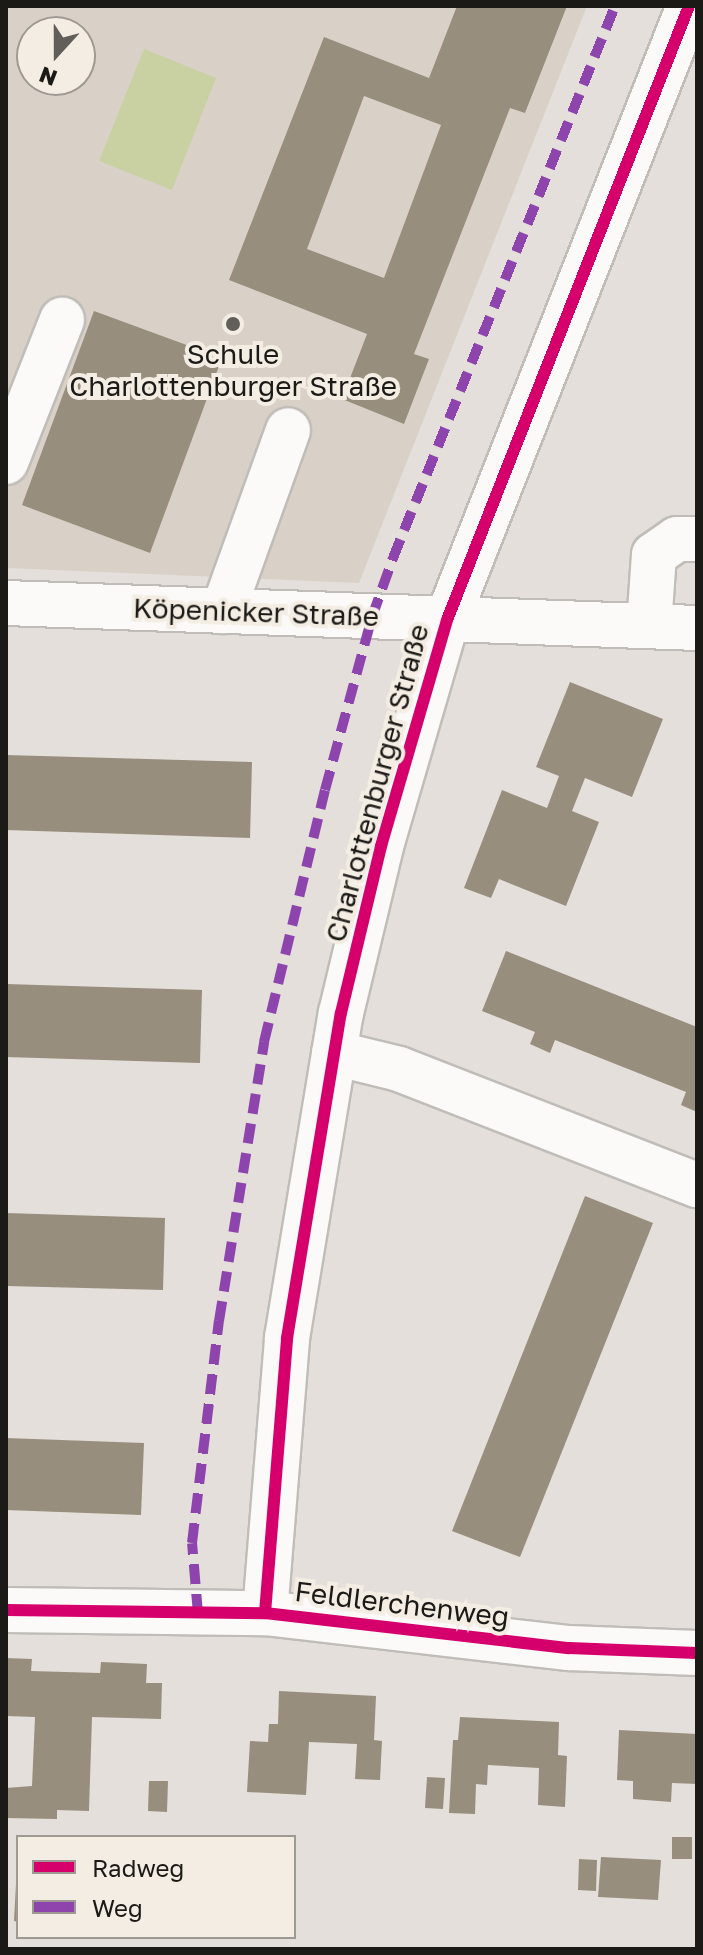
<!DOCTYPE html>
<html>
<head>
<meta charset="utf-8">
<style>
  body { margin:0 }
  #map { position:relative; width:703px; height:1955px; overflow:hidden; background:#e4dfda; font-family:"Golos Text",sans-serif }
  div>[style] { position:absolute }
  .built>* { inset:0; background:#d9d1c7 }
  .green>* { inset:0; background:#c9d0a2 }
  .building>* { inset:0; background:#988e7e }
  .roads { filter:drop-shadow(2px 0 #c0bdb9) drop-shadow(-2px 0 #c0bdb9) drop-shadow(0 2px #c0bdb9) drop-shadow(0 -2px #c0bdb9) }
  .minor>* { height:44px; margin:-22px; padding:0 22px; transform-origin:22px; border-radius:22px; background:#fbfaf9 }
  .quiet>* { height:10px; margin-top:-5px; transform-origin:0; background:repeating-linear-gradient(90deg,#8e44ad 0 20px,transparent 0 30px) }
  .cycleway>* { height:12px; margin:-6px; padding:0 6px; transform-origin:6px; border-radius:6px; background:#d6006c }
  .dots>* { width:22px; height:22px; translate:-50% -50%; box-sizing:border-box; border:4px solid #f4ede4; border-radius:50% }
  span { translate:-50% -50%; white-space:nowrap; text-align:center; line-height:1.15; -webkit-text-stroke:8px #f4ede4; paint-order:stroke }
  .poi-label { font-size:28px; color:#1c1a16 }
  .street-label { font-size:28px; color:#1c1a16 }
  .frame { position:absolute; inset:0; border:8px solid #1c1a16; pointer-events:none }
  .legend { position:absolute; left:16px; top:1835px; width:280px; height:104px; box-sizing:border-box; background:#f4ede4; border:2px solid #9e9992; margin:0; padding:10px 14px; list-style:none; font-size:24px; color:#1c1a16 }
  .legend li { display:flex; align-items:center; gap:16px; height:40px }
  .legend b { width:40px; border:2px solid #9e9992 }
  .north { position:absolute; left:16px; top:16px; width:80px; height:80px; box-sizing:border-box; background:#f4ede4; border:2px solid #9e9992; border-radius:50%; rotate:201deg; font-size:22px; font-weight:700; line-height:32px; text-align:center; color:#1c1a16 }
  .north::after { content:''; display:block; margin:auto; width:28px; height:36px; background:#625f5b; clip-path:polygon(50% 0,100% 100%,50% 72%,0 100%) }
</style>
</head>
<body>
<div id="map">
  <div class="built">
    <i style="clip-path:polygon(evenodd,6px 6px,587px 6px,359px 583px,6px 568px,6px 6px,32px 32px,80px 32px,80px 80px,32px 80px,32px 32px)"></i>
  </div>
  <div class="green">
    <i style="clip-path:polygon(144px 49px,216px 78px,172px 190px,99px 161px)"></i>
  </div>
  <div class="building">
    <i style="clip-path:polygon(evenodd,457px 6px,567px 6px,525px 113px,510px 108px,414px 354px,429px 359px,404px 424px,342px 399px,367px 334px,229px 280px,324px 37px,429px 78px,457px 6px,364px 96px,441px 125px,384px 278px,307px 249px,364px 96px)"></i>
    <i style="clip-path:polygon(94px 311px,222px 358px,150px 553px,22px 505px)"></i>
    <i style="clip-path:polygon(570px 682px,663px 719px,632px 797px,585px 778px,572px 811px,599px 822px,566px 906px,499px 879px,491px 898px,464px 888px,502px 790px,547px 808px,559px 776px,536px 767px)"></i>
    <i style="clip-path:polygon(6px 755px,252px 762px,250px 838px,6px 830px)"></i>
    <i style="clip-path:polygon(506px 951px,697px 1027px,697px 1112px,681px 1105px,686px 1092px,555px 1040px,550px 1053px,530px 1044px,535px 1032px,482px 1011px)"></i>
    <i style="clip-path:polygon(6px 984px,202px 990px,200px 1063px,6px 1057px)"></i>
    <i style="clip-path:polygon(585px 1196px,653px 1223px,520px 1557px,452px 1531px)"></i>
    <i style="clip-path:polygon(6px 1213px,165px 1218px,163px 1290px,6px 1286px)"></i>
    <i style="clip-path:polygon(6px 1438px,144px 1443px,141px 1515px,6px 1510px)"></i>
    <i style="clip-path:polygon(6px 1658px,32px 1659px,31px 1671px,100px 1673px,101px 1662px,147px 1664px,146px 1683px,162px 1683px,161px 1719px,92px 1717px,89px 1811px,57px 1810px,57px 1819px,6px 1818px,6px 1788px,32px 1786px,35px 1717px,6px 1716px)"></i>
    <i style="clip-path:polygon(279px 1691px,376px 1696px,374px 1740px,382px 1741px,380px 1780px,355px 1779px,357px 1744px,309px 1742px,306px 1795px,247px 1792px,250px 1741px,268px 1742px,269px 1724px,278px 1724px)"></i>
    <i style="clip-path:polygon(460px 1717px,559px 1722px,558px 1755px,567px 1756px,565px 1807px,538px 1805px,539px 1768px,488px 1765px,487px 1785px,476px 1784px,475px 1814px,449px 1813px,453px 1740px,458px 1740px)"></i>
    <i style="clip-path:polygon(619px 1730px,697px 1734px,697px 1784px,672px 1783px,671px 1802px,633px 1799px,633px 1781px,617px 1780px)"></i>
    <i style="clip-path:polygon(427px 1777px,445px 1778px,443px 1809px,425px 1808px)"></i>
    <i style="clip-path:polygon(149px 1781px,168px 1781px,167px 1812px,148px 1811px)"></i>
    <i style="clip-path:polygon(672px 1837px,692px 1837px,692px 1859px,672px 1859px)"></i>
    <i style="clip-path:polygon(601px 1857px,661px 1860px,658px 1900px,598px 1897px)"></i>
    <i style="clip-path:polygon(579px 1859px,597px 1860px,596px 1891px,578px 1890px)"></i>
    <i style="clip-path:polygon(16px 1884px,18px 1884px,18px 1922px,14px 1921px)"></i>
  </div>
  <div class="roads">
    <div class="minor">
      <i style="left:6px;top:462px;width:153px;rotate:-68.5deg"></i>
      <i style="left:6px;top:603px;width:691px;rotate:2.07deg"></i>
      <i style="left:223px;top:611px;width:192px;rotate:-70.2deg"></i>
      <i style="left:649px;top:626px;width:71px;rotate:-86deg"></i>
      <i style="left:654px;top:555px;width:28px;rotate:-35deg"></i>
      <i style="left:677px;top:539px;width:20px"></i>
      <i style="left:334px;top:1053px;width:67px;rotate:13.8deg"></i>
      <i style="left:399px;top:1069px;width:320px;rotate:21.3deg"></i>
      <i style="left:6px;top:1610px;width:259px;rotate:0.7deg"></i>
      <i style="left:265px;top:1613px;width:306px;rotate:6.6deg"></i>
      <i style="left:569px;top:1648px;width:128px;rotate:2.2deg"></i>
      <i style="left:265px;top:1613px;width:276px;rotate:-85.4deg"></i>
      <i style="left:287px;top:1338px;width:329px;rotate:-80.6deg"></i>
      <i style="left:341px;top:1013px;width:172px;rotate:-76.5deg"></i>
      <i style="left:381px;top:846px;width:235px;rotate:-73.7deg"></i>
      <i style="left:447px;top:620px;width:660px;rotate:-68.49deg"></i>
    </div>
  </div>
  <div class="quiet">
    <i style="left:198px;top:1614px;width:71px;rotate:-94.8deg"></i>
    <i style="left:192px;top:1543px;width:224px;rotate:-83.1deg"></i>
    <i style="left:219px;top:1321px;width:283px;rotate:-80.8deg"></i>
    <i style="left:264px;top:1042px;width:259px;rotate:-76.4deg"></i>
    <i style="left:325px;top:790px;width:179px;rotate:-74.8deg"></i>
    <i style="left:372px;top:617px;width:63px;rotate:-70.4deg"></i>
    <i style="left:393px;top:558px;width:595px;rotate:-68.09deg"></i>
  </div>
  <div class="cycleway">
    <i style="left:6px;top:1610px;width:259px;rotate:0.7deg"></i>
    <i style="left:265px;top:1613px;width:306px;rotate:6.6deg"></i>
    <i style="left:569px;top:1648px;width:128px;rotate:2.2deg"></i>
    <i style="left:265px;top:1613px;width:276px;rotate:-85.4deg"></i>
    <i style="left:287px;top:1338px;width:329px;rotate:-80.6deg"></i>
    <i style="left:341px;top:1013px;width:172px;rotate:-76.5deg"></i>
    <i style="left:381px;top:846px;width:235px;rotate:-73.7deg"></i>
    <i style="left:447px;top:620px;width:660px;rotate:-68.49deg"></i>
  </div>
  <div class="dots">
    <i style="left:233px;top:324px;background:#625f5b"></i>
  </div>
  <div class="poi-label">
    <span style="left:233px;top:370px">Schule<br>Charlottenburger Straße</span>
  </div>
  <div class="street-label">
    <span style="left:256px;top:612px;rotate:2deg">Köpenicker Straße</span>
    <span style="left:377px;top:783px;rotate:-75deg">Charlottenburger Straße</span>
    <span style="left:402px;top:1604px;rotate:7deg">Feldlerchenweg</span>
  </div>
  <div class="frame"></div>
  <ul class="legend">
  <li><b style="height:10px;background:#d6006c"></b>Radweg</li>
  <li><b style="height:10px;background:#8e44ad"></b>Weg</li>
  </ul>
  <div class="north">N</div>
</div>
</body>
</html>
